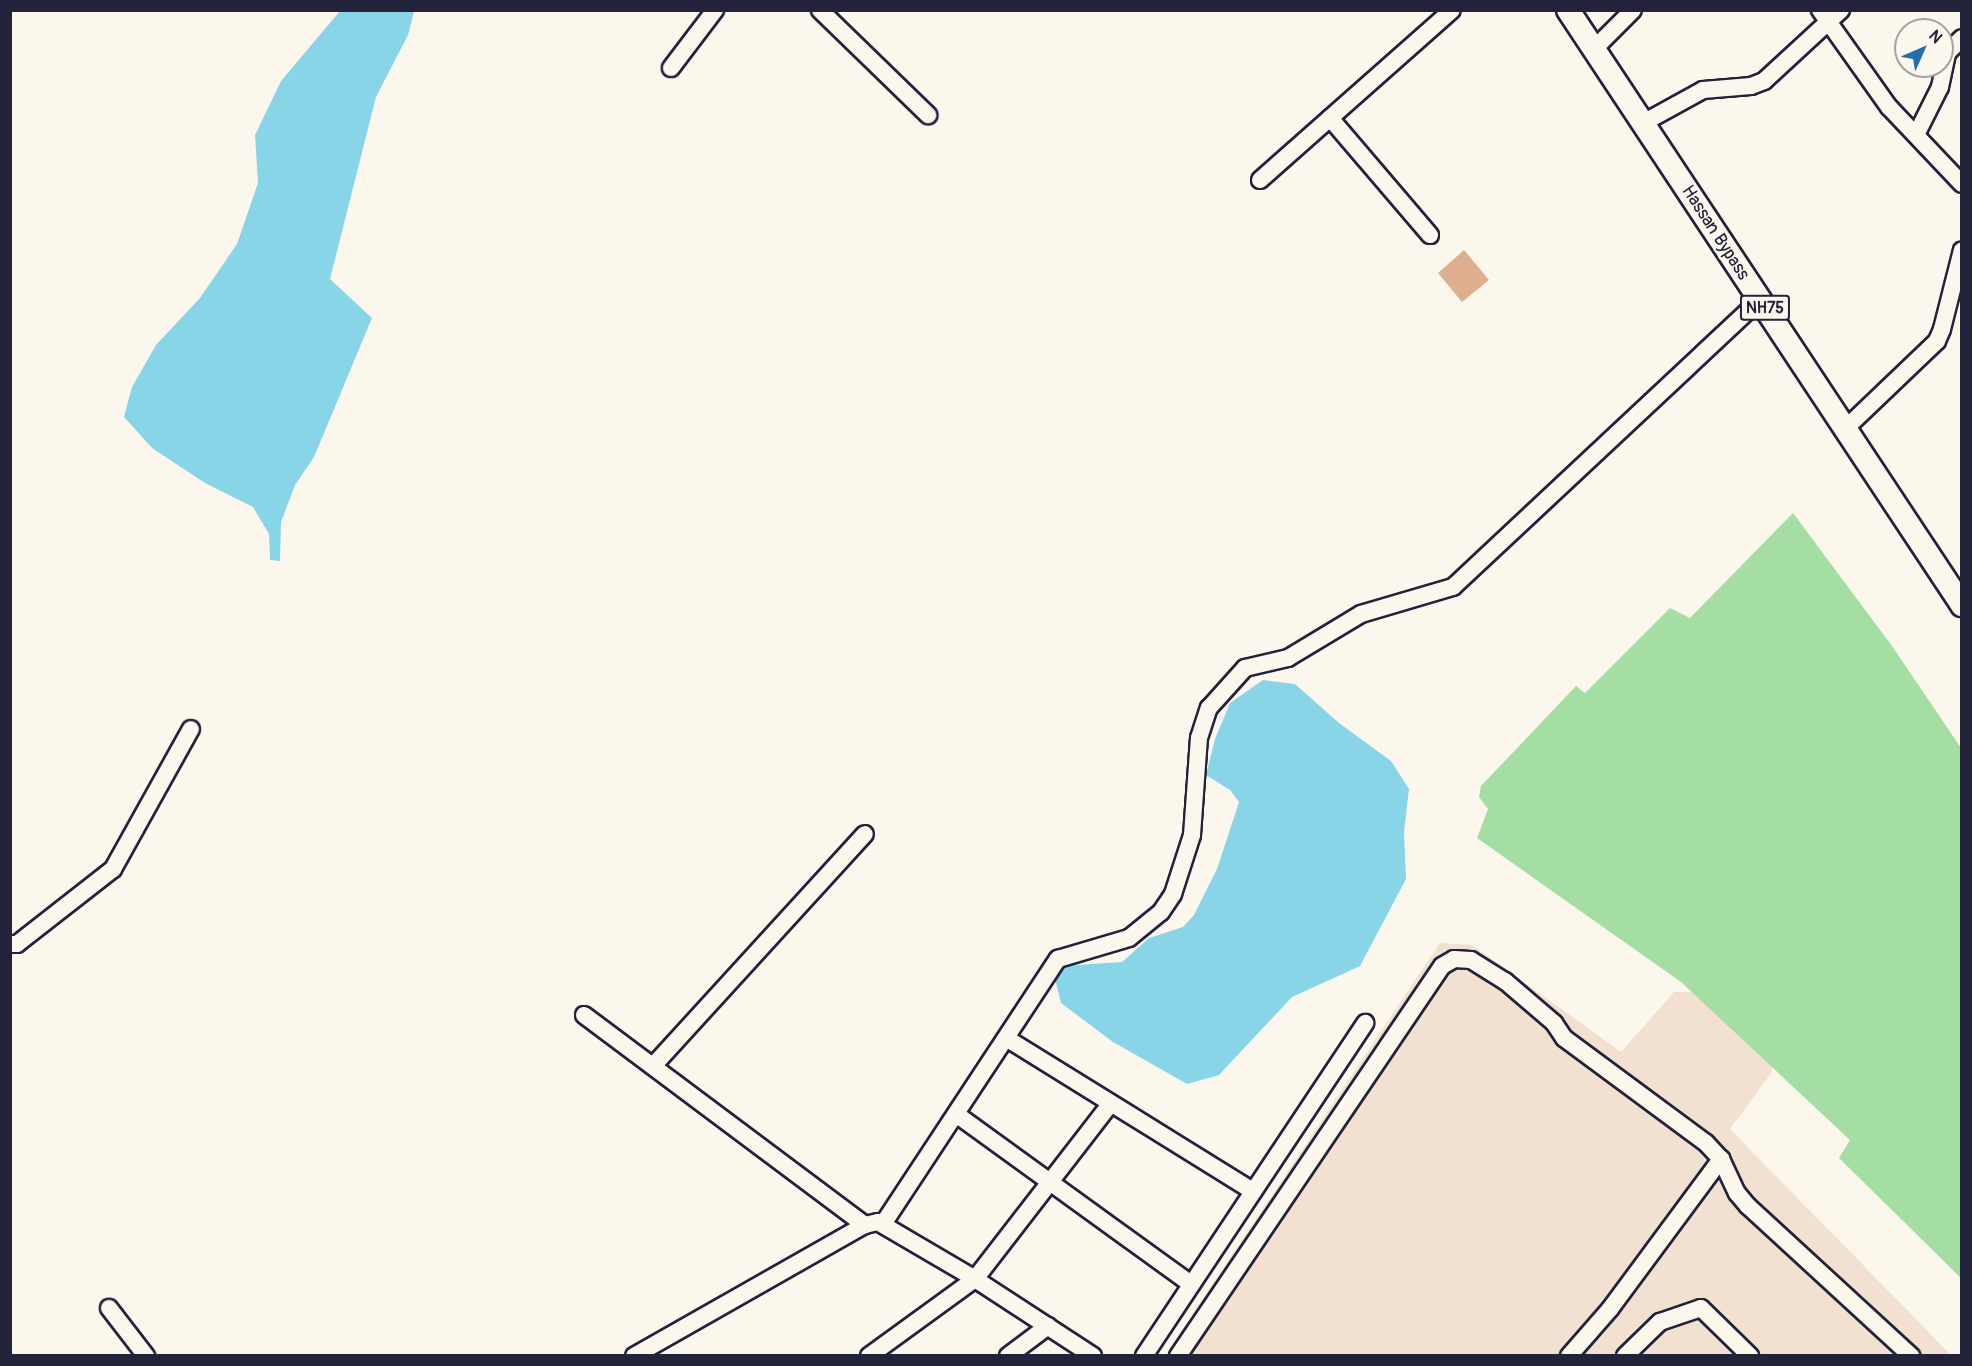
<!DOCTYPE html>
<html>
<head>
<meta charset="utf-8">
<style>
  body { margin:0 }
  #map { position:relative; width:1972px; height:1366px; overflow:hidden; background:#fbf7ec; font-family:Pangolin,sans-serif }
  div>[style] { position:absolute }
  .built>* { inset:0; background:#f2e1d0 }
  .green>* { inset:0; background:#a4dea3 }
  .water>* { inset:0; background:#89d5e8 }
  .building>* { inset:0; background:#deaf8f }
  .roads { filter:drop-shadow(2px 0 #22223b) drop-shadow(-2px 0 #22223b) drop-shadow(0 2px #22223b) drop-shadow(0 -2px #22223b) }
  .minor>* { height:16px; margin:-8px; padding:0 8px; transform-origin:8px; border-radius:8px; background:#fbf7ec }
  .highway>* { height:22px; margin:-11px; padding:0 11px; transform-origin:11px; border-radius:11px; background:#fbf7ec }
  span { translate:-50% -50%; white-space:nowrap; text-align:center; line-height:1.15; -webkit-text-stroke:4.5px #fbf7ec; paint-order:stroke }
  .shield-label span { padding:2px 4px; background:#fbf7ec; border:2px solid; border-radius:4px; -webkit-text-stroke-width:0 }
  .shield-label { font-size:16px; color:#22223b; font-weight:700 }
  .street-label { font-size:18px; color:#22223b }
  .frame { position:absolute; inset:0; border:12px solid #22223b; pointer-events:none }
  .north { position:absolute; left:1894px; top:18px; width:60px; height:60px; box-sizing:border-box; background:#fbf7ec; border:2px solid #a4a2a5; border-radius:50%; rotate:45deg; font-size:16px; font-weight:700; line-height:24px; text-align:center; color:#22223b }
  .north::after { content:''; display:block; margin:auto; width:21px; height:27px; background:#1f6fb2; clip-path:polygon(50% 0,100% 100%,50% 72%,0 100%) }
</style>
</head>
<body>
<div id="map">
  <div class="built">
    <i style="clip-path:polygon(1440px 943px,1472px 945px,1621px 1052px,1674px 992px,1699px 992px,1770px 1056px,1772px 1072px,1730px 1129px,1951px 1355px,1166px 1354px)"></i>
  </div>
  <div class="green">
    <i style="clip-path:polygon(1793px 513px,1892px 646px,1961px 748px,1961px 1278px,1839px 1158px,1850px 1140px,1681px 982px,1477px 838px,1488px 809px,1479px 797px,1481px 786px,1576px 686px,1585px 693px,1670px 608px,1690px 618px)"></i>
  </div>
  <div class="water">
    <i style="clip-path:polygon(340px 11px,414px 11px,408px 35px,376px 97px,330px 279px,372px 318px,314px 457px,295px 485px,281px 522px,280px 561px,270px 560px,269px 534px,253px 507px,205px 483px,152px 448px,124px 417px,132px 387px,156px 345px,200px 298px,237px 244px,258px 183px,255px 135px,281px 81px)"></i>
    <i style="clip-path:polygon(1263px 680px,1295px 684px,1339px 723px,1391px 761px,1409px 789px,1404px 832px,1406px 879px,1360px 966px,1292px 997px,1219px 1075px,1187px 1084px,1113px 1042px,1061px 1003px,1054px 975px,1061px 966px,1122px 962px,1149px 938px,1183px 927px,1194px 915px,1217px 869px,1239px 802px,1230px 790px,1206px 775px,1215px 739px,1230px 703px)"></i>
  </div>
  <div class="building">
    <i style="clip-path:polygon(1464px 250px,1489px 280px,1462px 302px,1438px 273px)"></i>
  </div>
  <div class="roads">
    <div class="minor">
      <i style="left:820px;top:10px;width:151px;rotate:44.2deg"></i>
      <i style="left:1820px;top:10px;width:119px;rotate:54.6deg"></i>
      <i style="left:1889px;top:107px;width:106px;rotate:46.5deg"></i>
      <i style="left:1594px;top:49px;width:55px;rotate:-45deg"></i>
      <i style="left:671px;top:68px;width:73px;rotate:-52.8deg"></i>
      <i style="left:1330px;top:118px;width:154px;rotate:49.5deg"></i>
      <i style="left:1643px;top:123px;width:68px;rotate:-28.8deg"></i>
      <i style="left:1703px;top:90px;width:48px;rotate:-4.8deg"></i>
      <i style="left:1751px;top:86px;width:14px;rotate:-21deg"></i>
      <i style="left:1764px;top:81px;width:105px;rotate:-42.7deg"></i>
      <i style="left:1916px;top:135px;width:54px;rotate:-63.4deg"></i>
      <i style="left:1940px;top:87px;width:35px;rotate:-78deg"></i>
      <i style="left:1947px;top:53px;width:21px;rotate:-45deg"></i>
      <i style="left:1260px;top:180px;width:256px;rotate:-41.5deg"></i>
      <i style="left:1845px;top:429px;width:127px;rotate:-43.7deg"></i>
      <i style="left:1937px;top:341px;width:13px;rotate:-67deg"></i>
      <i style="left:1942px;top:329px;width:81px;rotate:-75.8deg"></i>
      <i style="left:10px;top:944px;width:7px"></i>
      <i style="left:17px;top:944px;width:122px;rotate:-38deg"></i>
      <i style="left:113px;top:869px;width:160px;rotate:-60.9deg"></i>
      <i style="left:584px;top:1015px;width:351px;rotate:36.8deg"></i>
      <i style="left:1006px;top:1038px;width:291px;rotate:31.8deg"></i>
      <i style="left:653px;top:1066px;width:314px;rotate:-47.6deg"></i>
      <i style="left:956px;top:1114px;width:290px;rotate:35.9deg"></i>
      <i style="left:883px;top:1224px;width:318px;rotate:-56.6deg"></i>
      <i style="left:1058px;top:959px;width:74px;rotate:-16.5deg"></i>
      <i style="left:1129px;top:938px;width:41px;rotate:-39.1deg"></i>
      <i style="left:1161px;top:912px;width:22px;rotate:-56deg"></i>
      <i style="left:1173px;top:894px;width:62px;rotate:-72.1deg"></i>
      <i style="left:1192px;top:835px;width:97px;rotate:-85.9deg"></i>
      <i style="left:1199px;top:738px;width:32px;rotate:-72deg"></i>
      <i style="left:1209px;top:708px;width:54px;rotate:-48deg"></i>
      <i style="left:1245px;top:668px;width:44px;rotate:-13.1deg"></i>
      <i style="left:1288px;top:658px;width:85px;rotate:-31.1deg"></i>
      <i style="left:1361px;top:614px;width:96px;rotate:-16.4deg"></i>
      <i style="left:1453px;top:587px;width:420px;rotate:-43.1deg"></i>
      <i style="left:109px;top:1308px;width:61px;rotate:52.4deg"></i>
      <i style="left:634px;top:1356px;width:266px;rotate:-29.6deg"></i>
      <i style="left:865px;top:1225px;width:13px;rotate:-13deg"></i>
      <i style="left:878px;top:1222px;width:113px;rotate:30.4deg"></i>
      <i style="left:975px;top:1279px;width:141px;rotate:33.1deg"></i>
      <i style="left:869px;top:1356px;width:131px;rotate:-36deg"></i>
      <i style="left:975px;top:1279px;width:222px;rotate:-52.3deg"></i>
      <i style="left:1008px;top:1356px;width:50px;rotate:-36.9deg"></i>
      <i style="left:1144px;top:1356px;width:400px;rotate:-56.4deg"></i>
      <i style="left:1178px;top:1356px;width:471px;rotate:-55.9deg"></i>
      <i style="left:1442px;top:966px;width:14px;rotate:-30deg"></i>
      <i style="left:1454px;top:959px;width:17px;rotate:3deg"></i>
      <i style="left:1471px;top:960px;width:40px;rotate:32deg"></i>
      <i style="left:1505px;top:981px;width:65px;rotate:40.6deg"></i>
      <i style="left:1554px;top:1023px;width:18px;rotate:56deg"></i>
      <i style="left:1564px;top:1038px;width:177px;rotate:36.5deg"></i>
      <i style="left:1706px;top:1143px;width:22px;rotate:47deg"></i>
      <i style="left:1721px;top:1159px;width:38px;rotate:65deg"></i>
      <i style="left:1737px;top:1193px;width:17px;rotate:50deg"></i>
      <i style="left:1748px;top:1206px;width:222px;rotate:42.6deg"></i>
      <i style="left:1569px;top:1356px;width:62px;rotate:-48.9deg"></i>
      <i style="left:1610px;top:1309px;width:187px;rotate:-53.5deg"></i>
      <i style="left:1625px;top:1356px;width:49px;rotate:-44.2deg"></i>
      <i style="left:1660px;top:1322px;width:43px;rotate:-18.9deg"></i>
      <i style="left:1701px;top:1308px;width:69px;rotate:44.4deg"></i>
    </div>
    <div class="highway">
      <i style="left:1568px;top:10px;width:714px;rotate:56.49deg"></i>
    </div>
  </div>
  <div class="shield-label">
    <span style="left:1765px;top:308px">NH75</span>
  </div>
  <div class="street-label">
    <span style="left:1715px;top:233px;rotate:57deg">Hassan Bypass</span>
  </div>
  <div class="frame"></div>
  <div class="north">N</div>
</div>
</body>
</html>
